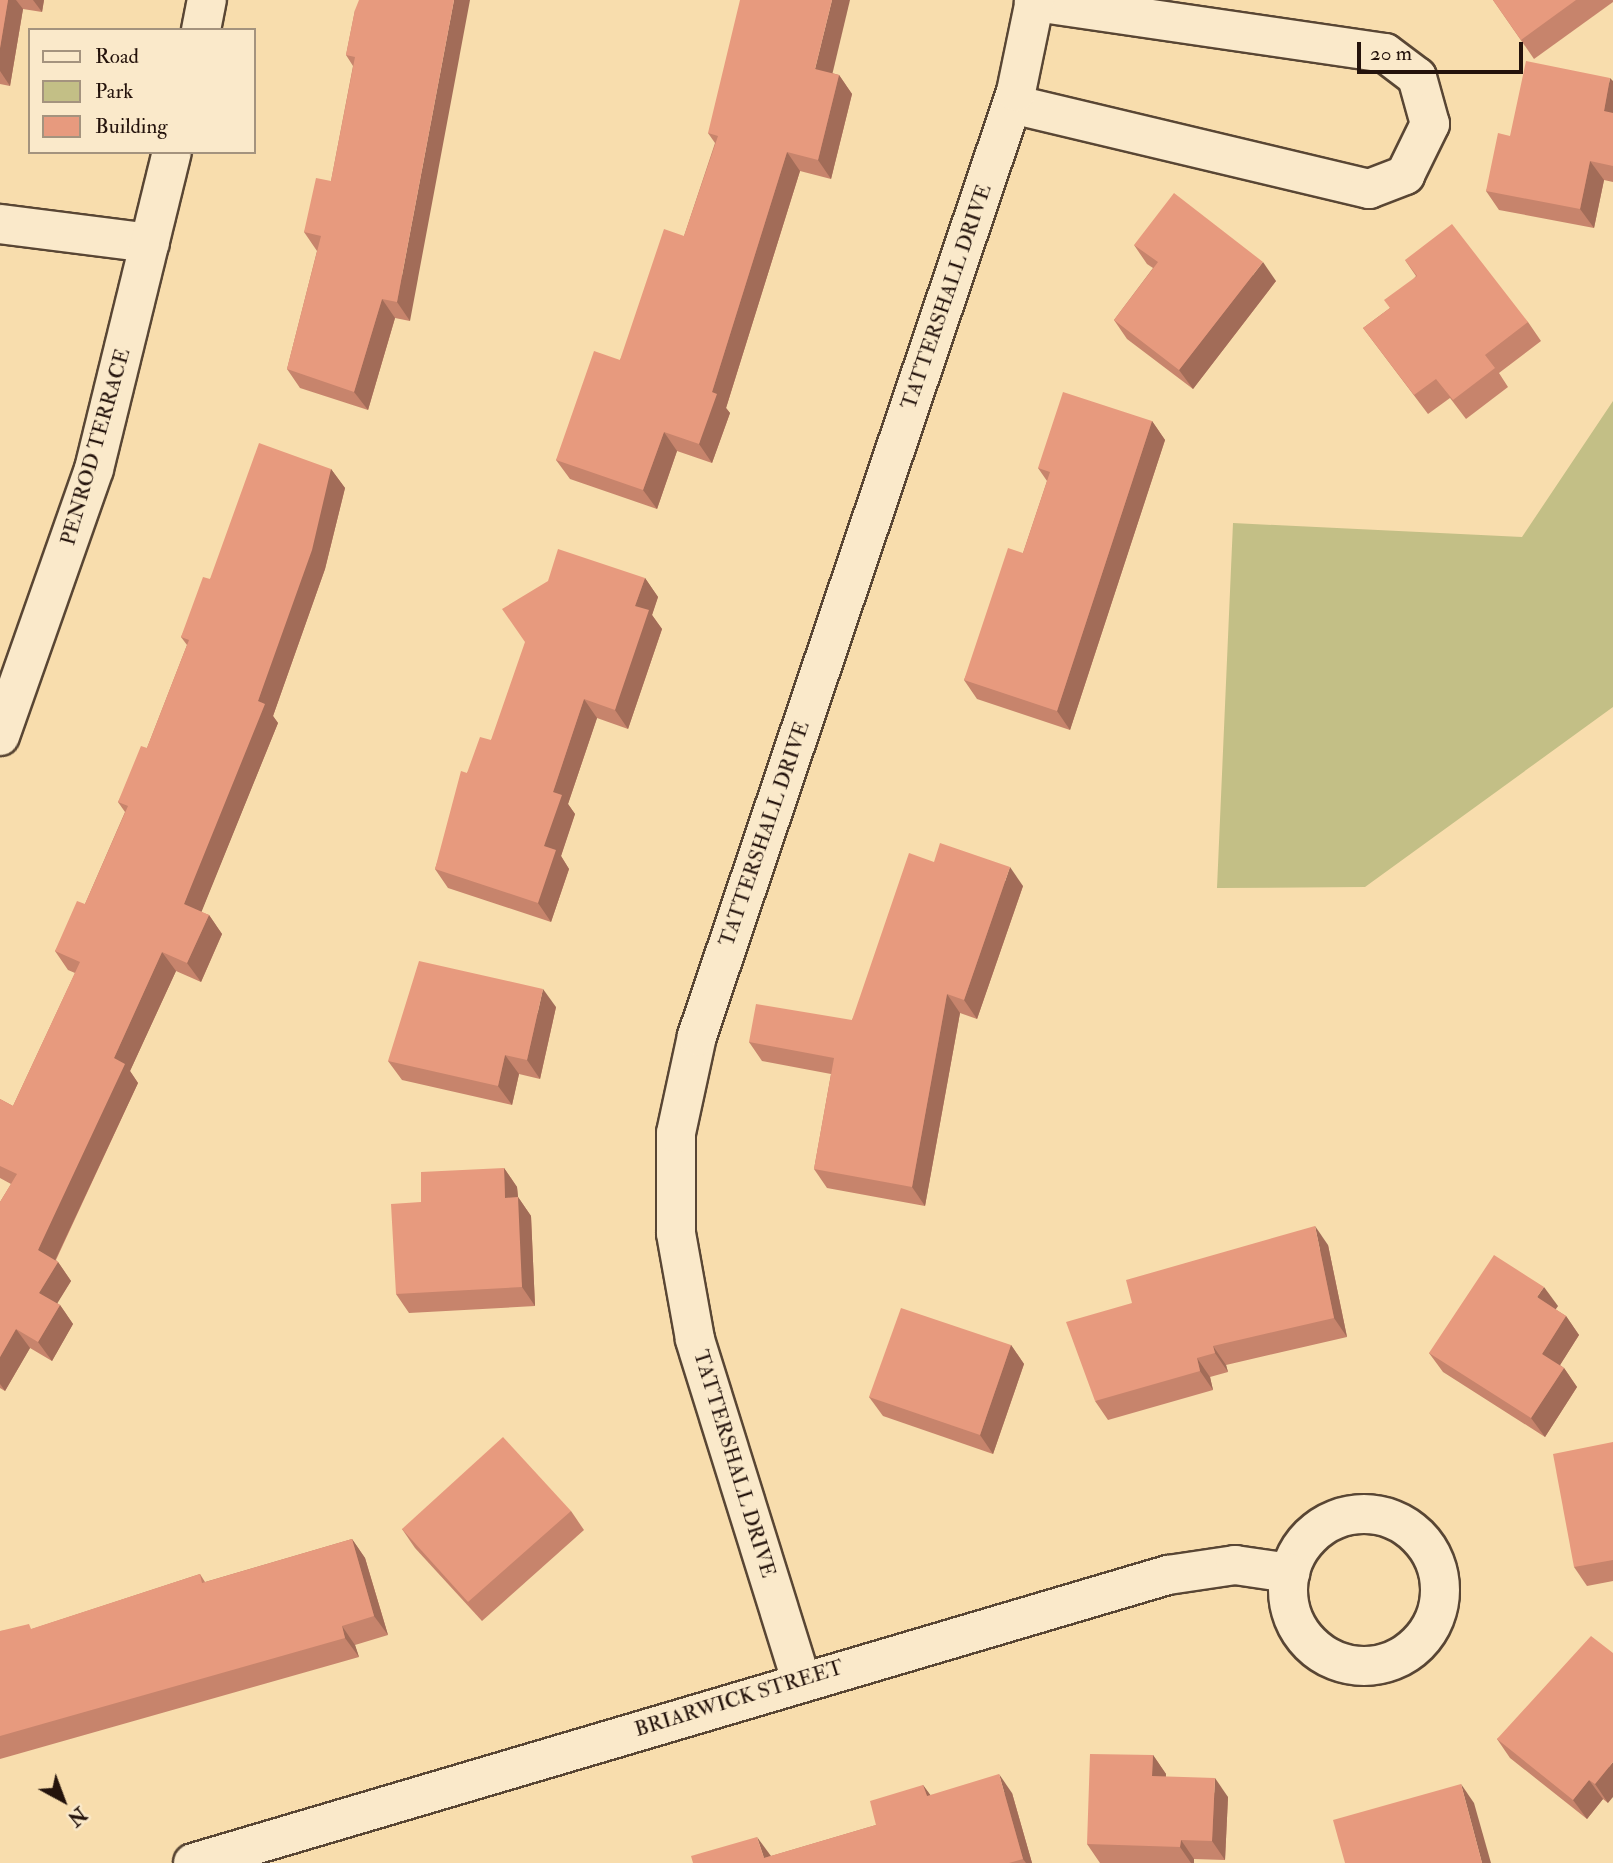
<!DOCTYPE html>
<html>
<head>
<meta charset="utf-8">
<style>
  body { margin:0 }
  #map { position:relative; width:1613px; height:1863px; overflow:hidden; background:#f8ddad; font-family:"IM FELL Double Pica",serif }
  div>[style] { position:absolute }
  .green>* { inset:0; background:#c3bf86 }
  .roads { filter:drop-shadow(2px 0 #594634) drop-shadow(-2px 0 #594634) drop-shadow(0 2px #594634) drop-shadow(0 -2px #594634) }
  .minor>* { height:38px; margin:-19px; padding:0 19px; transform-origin:19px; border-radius:19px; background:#fae9ca }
  .minor>.ring { margin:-19px; padding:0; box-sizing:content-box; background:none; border:38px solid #fae9ca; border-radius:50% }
  .wall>* { inset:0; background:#c7846c }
  .shaded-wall>* { inset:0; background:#a26c58 }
  .building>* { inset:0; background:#e79a7e }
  span { translate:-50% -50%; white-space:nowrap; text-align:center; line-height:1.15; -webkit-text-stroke:5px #fae9ca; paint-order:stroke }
  .street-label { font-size:21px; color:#24130c }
  .legend { position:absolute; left:28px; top:28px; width:228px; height:126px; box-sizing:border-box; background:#fae9ca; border:2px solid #a4937e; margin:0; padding:9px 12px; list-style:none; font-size:21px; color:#24130c }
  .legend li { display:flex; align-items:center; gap:14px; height:35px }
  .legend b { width:35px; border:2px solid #a4937e }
  .north { position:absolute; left:28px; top:1765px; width:70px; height:70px; -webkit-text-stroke:5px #fae9ca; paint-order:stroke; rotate:139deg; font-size:19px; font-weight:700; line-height:28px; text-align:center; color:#24130c }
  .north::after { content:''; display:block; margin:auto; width:24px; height:32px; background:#24130c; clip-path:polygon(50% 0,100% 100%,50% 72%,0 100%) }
  .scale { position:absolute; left:1357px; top:42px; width:166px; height:32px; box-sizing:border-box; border:4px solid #24130c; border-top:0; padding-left:9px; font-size:21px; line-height:24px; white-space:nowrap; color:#24130c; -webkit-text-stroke:5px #fae9ca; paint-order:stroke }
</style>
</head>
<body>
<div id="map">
  <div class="green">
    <i style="clip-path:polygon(1613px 401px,1613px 707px,1365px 887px,1217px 888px,1233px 523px,1522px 537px)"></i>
  </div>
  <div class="roads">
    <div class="minor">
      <i style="left:201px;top:30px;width:31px;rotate:-79deg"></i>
      <i style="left:1012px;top:104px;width:367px;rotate:13.4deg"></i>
      <i style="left:1369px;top:189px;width:39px;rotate:-21deg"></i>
      <i style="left:1405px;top:175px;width:57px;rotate:-63.9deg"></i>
      <i style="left:1430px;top:124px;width:49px;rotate:-105.5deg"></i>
      <i style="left:1417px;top:77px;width:40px;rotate:-143deg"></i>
      <i style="left:1385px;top:53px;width:355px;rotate:-171.7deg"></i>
      <i style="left:0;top:224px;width:151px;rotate:7.2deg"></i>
      <i style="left:0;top:736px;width:283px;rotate:-70.6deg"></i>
      <i style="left:94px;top:469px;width:326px;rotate:-76.2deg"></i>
      <i class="ring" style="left:1288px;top:1514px;width:114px;height:114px"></i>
      <i style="left:801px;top:1680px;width:357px;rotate:-107.3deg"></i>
      <i style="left:695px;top:1339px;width:108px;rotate:-100.2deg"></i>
      <i style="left:676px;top:1233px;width:100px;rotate:-90deg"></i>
      <i style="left:676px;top:1133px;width:99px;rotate:-77.8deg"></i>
      <i style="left:697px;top:1036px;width:996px;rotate:-71.33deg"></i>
      <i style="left:1016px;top:92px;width:94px;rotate:-78.3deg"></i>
      <i style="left:193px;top:1863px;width:1017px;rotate:-16.46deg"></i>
      <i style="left:1168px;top:1575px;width:68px;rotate:-8.5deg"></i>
      <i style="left:1235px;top:1565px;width:56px;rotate:8.3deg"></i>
    </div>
  </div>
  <div class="wall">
    <i style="clip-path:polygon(0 0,44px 0,42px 12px,23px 9px,10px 86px,0 84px)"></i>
    <i style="clip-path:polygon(1493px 0,1613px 0,1613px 2px,1534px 59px)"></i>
    <i style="clip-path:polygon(355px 10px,410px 321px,395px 318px,368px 410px,300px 388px,287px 369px,317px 251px,304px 232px,331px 181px,353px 66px,346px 55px)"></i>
    <i style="clip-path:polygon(832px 73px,839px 75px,852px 94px,831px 179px,800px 171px,726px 408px,730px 413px,712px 463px,677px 451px,657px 509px,570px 479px,556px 460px,620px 360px,684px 236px,715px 143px,708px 133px)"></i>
    <i style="clip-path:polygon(1613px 81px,1613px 182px,1604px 180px,1594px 228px,1499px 210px,1486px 191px,1510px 136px)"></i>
    <i style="clip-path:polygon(1134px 245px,1276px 281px,1193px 389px,1127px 339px,1114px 320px,1153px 268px,1147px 264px)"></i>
    <i style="clip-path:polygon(1405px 260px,1528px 322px,1541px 341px,1499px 373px,1508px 387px,1466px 419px,1450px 398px,1428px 414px,1363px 328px,1390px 308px,1416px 276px)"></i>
    <i style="clip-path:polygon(1152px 421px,1165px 440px,1070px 730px,977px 699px,964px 680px,1023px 553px,1047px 481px,1038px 468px)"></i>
    <i style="clip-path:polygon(331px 469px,345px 488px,325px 569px,273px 716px,278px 723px,201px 912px,209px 915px,222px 934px,201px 982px,176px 971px,130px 1071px,138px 1083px,56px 1260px,58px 1262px,71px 1281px,57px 1303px,60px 1305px,73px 1324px,52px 1361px,30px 1348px,5px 1391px,0 1388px,0 1202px,11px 1184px,0 1178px,0 1099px,13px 1106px,75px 973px,68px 970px,55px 951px,85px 904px,125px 812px,118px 802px,147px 748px,187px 645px,181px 637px,210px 579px)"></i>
    <i style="clip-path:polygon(645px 578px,658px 597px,652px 615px,662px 629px,628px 729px,597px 718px,568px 804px,575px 814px,561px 856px,569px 869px,551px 922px,448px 888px,435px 869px,467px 773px,491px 740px)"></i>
    <i style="clip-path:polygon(934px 862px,1023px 886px,977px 1019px,960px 1013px,925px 1206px,827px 1188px,814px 1169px,831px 1074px,762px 1061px,749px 1042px,852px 1020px)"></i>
    <i style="clip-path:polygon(556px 1007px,540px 1079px,519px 1074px,512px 1105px,402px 1080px,388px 1061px)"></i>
    <i style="clip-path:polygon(504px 1168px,517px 1187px,518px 1197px,531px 1216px,535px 1306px,409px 1313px,396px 1294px,421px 1202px)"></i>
    <i style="clip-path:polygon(1328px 1245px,1347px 1337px,1226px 1365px,1228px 1372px,1210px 1377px,1213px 1390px,1108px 1420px,1095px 1401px)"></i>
    <i style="clip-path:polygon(1558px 1306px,1555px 1309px,1566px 1316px,1579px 1335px,1560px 1365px,1564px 1368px,1577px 1387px,1545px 1437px,1443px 1372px,1429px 1353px)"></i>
    <i style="clip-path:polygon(1011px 1345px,1024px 1364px,993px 1454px,883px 1416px,869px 1397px)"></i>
    <i style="clip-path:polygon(1613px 1442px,1613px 1581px,1587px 1586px,1574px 1567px)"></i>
    <i style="clip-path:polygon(571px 1511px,584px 1530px,482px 1621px,415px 1548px,402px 1529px)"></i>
    <i style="clip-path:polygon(352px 1539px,365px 1558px,388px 1635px,355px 1645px,359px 1657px,0 1759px,0 1631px,32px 1629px,200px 1574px,205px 1582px)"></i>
    <i style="clip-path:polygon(1613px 1653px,1608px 1803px,1603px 1799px,1587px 1819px,1510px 1758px,1497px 1739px)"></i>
    <i style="clip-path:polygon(1153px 1755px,1166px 1774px,1166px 1777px,1228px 1797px,1225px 1860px,1194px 1859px,1194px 1863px,1100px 1863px,1087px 1844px)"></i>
    <i style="clip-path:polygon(923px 1785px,930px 1795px,1012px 1793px,1032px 1863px,693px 1863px,771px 1856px,876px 1825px)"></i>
  </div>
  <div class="shaded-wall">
    <i style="clip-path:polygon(8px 0,16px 0,23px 9px,10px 86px,0 71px,0 48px)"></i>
    <i style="clip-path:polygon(33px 0,44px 0,42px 12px)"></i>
    <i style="clip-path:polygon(454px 0,470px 0,410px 321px,397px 302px)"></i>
    <i style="clip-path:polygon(832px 0,850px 0,829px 88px,815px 69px)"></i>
    <i style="clip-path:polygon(839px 75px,852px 94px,831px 179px,818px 160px)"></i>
    <i style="clip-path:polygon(1610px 78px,1613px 81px,1613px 124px,1604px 111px)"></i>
    <i style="clip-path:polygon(787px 152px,800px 171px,726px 408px,730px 413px,712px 463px,699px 444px,712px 392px)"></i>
    <i style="clip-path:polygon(1590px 161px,1604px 180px,1594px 228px,1580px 209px)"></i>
    <i style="clip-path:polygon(1263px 262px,1276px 281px,1193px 389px,1179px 370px)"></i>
    <i style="clip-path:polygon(382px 299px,395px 318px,368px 410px,354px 392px)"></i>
    <i style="clip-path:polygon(1152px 421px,1165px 440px,1070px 730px,1057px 711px)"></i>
    <i style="clip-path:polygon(664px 432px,677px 451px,657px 509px,643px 490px)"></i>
    <i style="clip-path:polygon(331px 469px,345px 488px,325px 569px,273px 716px,278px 723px,197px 923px,184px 904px,258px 701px)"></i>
    <i style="clip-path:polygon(645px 578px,658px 597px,652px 615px,662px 629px,628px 729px,615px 710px,635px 606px)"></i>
    <i style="clip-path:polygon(584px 699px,597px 718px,568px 804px,575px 814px,561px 856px,569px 869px,551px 922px,538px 903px,544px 846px,553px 792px)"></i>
    <i style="clip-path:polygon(1010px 867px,1023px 886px,977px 1019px,964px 1000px)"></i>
    <i style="clip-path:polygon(209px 915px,222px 934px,201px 982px,187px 963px)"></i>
    <i style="clip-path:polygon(162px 952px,176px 971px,130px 1071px,138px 1083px,51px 1269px,38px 1250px,114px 1058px)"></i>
    <i style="clip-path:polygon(543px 989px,556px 1007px,540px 1079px,527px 1060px)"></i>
    <i style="clip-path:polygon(947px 994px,960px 1013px,925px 1206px,912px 1187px)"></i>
    <i style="clip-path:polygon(505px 1055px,519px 1074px,512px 1105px,498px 1086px)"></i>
    <i style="clip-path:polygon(504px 1168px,517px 1187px,518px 1197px,531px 1216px,535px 1306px,522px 1287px,505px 1198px)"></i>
    <i style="clip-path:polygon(1315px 1226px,1328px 1245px,1347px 1337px,1334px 1318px)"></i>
    <i style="clip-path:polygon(58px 1262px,71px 1281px,52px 1312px,39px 1293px)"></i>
    <i style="clip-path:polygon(1544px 1287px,1558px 1306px,1551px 1316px,1537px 1297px)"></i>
    <i style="clip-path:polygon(60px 1305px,73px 1324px,52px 1361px,38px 1342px)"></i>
    <i style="clip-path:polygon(1566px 1316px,1579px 1335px,1555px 1373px,1542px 1354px)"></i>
    <i style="clip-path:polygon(16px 1329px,30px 1348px,5px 1391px,0 1384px,0 1357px)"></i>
    <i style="clip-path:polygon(1011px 1345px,1024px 1364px,993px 1454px,980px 1435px)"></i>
    <i style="clip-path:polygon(1213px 1346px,1226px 1365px,1228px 1372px,1215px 1353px)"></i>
    <i style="clip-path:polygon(1197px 1358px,1210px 1377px,1213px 1390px,1200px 1371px)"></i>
    <i style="clip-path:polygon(1564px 1368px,1577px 1387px,1545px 1437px,1531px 1418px)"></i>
    <i style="clip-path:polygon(352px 1539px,365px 1558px,388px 1635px,374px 1616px)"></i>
    <i style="clip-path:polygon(342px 1626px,355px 1645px,359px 1657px,345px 1638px)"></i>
    <i style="clip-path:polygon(1153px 1755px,1166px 1774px,1165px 1795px,1152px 1776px)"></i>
    <i style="clip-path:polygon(1613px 1762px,1613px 1797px,1608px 1803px,1595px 1784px)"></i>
    <i style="clip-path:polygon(999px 1774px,1012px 1793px,1032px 1863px,1026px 1863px,1023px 1859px)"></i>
    <i style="clip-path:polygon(1215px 1778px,1228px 1797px,1225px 1860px,1212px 1841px)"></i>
    <i style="clip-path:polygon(1589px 1780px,1603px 1799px,1587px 1819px,1573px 1800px)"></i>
    <i style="clip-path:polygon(1461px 1784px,1474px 1803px,1491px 1863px,1482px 1863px)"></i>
    <i style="clip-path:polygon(923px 1785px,937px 1804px,927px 1796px)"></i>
    <i style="clip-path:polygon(757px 1837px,771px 1856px,764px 1858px)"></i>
    <i style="clip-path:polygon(1181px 1840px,1194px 1859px,1194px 1863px,1191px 1863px,1180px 1847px)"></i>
  </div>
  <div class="building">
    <i style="clip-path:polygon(0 0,8px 0,0 48px)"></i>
    <i style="clip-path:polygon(359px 0,454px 0,397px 302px,382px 299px,354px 392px,287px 369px,321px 236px,304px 232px,316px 178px,331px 181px,355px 57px,346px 55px,355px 10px)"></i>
    <i style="clip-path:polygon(740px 0,832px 0,815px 69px,839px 75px,818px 160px,787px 152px,712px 392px,717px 394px,699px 444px,664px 432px,643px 490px,556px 460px,594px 351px,620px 360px,664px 229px,684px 236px,718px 136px,708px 133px)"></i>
    <i style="clip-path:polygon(1493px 0,1576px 0,1521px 40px)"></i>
    <i style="clip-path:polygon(1526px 61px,1610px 78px,1604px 111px,1613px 113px,1613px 166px,1590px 161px,1580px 209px,1486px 191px,1498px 133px,1510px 136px)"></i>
    <i style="clip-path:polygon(1174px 193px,1263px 262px,1179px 370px,1114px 320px,1158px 262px,1134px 245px)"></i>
    <i style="clip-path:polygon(1452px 224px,1528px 322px,1485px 355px,1495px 368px,1453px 400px,1436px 379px,1414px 395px,1363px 328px,1390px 308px,1384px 300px,1417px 276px,1405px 260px)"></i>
    <i style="clip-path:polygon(1063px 392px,1152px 421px,1057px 711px,964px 680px,1008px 548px,1023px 553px,1050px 472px,1038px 468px)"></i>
    <i style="clip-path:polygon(259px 443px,331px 469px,312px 550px,258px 701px,265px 704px,184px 904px,209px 915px,187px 963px,162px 952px,114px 1058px,125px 1064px,38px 1250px,58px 1262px,39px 1293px,60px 1305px,38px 1342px,16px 1329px,0 1357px,0 1202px,17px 1174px,0 1166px,0 1099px,13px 1106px,80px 962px,55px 951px,77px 901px,85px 904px,128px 806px,118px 802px,141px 746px,147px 748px,189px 640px,181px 637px,203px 577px,210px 579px)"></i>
    <i style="clip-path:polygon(558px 549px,645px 578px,635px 606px,649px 610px,615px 710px,584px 699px,553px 792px,562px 795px,544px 846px,556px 850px,538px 903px,435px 869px,461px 771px,467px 773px,480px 737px,491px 740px,525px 642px,502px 609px,548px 581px)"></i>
    <i style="clip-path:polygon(940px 843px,1010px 867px,964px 1000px,947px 994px,912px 1187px,814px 1169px,834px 1058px,749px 1042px,756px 1004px,852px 1020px,909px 853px,934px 862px)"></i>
    <i style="clip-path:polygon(419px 961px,543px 989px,527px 1060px,505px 1055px,498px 1086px,388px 1061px)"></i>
    <i style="clip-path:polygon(504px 1168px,505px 1198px,518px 1197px,522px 1287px,396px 1294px,391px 1204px,421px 1202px,421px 1172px)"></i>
    <i style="clip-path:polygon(1315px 1226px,1334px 1318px,1213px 1346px,1215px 1353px,1197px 1358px,1200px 1371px,1095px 1401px,1066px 1322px,1132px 1303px,1126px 1280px)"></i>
    <i style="clip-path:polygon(1494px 1255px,1544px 1287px,1537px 1297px,1566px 1316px,1542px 1354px,1564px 1368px,1531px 1418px,1429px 1353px)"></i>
    <i style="clip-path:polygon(901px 1308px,1011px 1345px,980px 1435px,869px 1397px)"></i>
    <i style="clip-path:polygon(503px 1437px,571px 1511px,468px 1602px,402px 1529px)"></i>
    <i style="clip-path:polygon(1613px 1442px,1613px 1560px,1574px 1567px,1553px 1454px)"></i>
    <i style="clip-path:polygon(352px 1539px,374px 1616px,342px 1626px,345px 1638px,0 1736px,0 1631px,29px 1624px,31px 1629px,200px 1574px,202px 1583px)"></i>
    <i style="clip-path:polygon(1591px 1636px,1613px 1653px,1613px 1762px,1595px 1784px,1589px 1780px,1573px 1800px,1497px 1739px)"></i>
    <i style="clip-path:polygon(1090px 1754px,1153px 1755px,1152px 1776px,1215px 1778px,1212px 1841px,1181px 1840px,1180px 1847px,1087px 1844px)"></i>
    <i style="clip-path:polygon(999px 1774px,1023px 1859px,1009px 1863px,693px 1863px,691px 1856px,757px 1837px,764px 1858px,876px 1825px,870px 1801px,923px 1785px,927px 1796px)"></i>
    <i style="clip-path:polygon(1461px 1784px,1482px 1863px,1345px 1863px,1333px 1820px)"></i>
  </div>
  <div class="street-label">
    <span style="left:947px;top:297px;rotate:-71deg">TATTERSHALL DRIVE</span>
    <span style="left:96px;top:447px;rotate:-74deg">PENROD TERRACE</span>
    <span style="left:765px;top:834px;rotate:-71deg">TATTERSHALL DRIVE</span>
    <span style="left:734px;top:1464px;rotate:73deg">TATTERSHALL DRIVE</span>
    <span style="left:739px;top:1699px;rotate:-17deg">BRIARWICK STREET</span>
  </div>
  <ul class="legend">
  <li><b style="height:9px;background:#fae9ca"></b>Road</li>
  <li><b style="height:19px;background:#c3bf86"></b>Park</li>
  <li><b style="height:19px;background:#e79a7e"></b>Building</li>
  </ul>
  <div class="north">N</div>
  <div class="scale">20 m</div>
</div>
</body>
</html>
